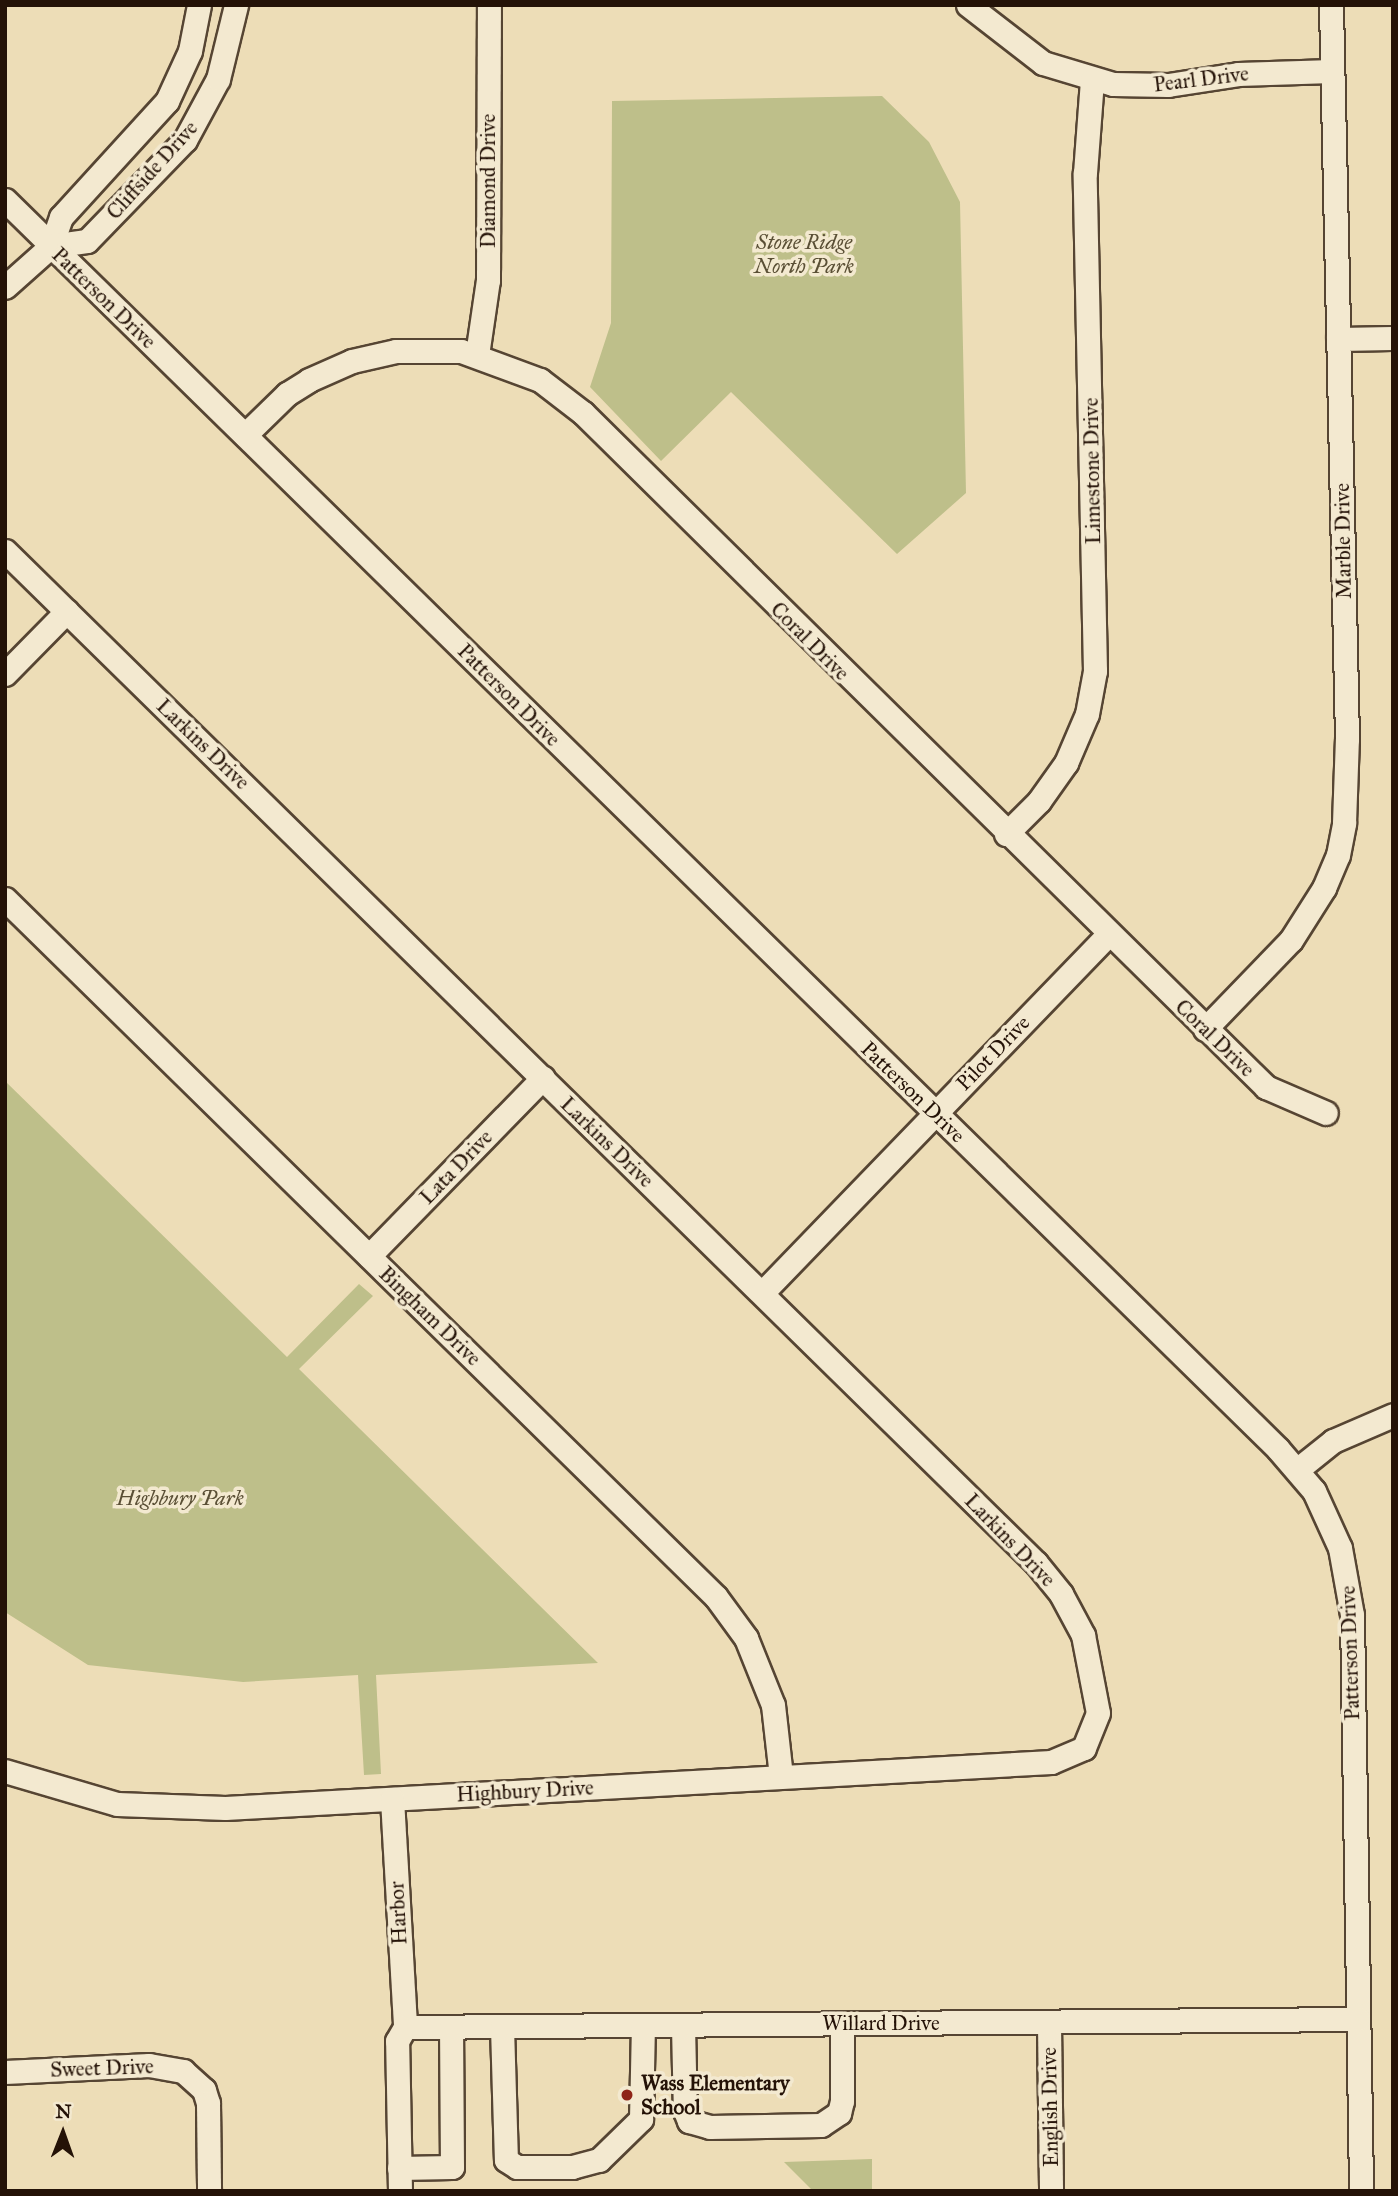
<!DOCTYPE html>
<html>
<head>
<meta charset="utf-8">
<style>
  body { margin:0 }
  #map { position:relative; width:1398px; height:2196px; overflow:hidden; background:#edddb7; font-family:"IM FELL Great Primer",serif }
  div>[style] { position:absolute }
  .green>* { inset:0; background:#bebf8a }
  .roads { filter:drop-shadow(2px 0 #564533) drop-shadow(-2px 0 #564533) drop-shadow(0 2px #564533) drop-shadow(0 -2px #564533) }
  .minor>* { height:23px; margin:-11.5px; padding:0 11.5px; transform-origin:11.5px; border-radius:11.5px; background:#f3e9d0 }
  .dots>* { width:19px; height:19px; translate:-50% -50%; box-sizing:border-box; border:4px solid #f3e9d0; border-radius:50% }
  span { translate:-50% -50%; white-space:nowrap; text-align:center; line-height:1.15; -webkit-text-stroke:7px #f3e9d0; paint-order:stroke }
  .street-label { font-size:21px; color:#241207 }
  .park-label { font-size:21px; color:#5a4f35; font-style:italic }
  .poi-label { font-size:21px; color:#241207; font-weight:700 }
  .left { translate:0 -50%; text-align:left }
  .frame { position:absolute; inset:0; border:7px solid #241207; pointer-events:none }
  .north { position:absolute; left:28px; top:2098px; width:70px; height:70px; -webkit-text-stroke:5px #f3e9d0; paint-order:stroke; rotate:1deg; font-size:19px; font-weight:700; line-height:28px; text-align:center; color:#241207 }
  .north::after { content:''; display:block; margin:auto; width:24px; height:32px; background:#241207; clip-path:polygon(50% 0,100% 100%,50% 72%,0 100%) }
</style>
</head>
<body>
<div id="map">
  <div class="green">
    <i style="clip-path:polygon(882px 96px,929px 142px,960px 202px,966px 493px,897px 554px,731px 392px,661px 461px,590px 387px,611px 323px,612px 101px)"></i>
    <i style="clip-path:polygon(5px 1081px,287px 1357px,359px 1284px,373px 1296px,299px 1369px,598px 1663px,376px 1675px,381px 1774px,364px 1775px,358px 1675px,243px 1682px,88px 1665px,5px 1612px)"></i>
    <i style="clip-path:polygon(872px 2159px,872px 2191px,813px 2191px,784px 2162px)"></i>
  </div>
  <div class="roads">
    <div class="minor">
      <i style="left:199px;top:5px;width:47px;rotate:101.1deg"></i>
      <i style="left:190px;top:51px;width:55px;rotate:114.7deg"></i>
      <i style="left:167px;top:101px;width:157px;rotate:132.4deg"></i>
      <i style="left:61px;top:217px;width:31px;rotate:109deg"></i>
      <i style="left:51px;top:246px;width:36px;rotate:-8deg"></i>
      <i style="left:87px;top:241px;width:141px;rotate:-45.9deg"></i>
      <i style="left:185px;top:140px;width:69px;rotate:-61.6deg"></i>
      <i style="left:218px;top:79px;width:76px;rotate:-76.3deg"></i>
      <i style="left:968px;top:5px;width:95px;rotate:37.7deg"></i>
      <i style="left:1043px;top:63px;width:73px;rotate:16.7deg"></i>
      <i style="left:1113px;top:84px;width:55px;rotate:1deg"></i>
      <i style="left:1168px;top:85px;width:71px;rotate:-8.9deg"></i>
      <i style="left:1238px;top:74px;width:94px;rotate:-1.8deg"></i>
      <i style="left:5px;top:200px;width:1783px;rotate:44.45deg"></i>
      <i style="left:1278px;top:1449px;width:55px;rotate:49.4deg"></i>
      <i style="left:1314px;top:1491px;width:63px;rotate:65.5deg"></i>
      <i style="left:1340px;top:1548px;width:68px;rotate:79.8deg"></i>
      <i style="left:1352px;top:1615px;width:576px;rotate:89.1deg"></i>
      <i style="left:5px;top:287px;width:62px;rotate:-41.7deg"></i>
      <i style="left:1338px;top:339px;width:55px;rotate:-1deg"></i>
      <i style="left:477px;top:355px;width:76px;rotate:-81.7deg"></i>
      <i style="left:488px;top:280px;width:275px;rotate:-89.8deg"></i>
      <i style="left:245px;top:435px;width:59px;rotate:-44.3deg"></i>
      <i style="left:287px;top:394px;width:26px;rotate:-32deg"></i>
      <i style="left:309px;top:380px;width:47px;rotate:-23.8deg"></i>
      <i style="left:352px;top:361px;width:45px;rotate:-12.8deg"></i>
      <i style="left:396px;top:351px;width:65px"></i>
      <i style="left:461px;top:351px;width:84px;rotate:20.2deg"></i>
      <i style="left:540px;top:380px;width:54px;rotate:37.5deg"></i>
      <i style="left:583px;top:413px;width:960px;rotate:44.62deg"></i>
      <i style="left:1266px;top:1087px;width:65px;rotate:23.4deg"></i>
      <i style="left:5px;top:551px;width:1445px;rotate:44.47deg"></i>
      <i style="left:1036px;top:1563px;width:40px;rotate:51deg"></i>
      <i style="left:1061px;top:1594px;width:47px;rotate:61.8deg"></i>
      <i style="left:1083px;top:1635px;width:79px;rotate:79.1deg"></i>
      <i style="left:1098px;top:1713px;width:38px;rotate:112deg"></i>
      <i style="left:1084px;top:1748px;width:36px;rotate:157deg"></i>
      <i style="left:1051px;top:1762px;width:827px;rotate:176.81deg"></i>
      <i style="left:225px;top:1808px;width:108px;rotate:-177.9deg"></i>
      <i style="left:117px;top:1804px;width:117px;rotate:-163.6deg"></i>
      <i style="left:5px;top:674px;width:88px;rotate:-45.5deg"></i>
      <i style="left:1006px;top:834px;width:47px;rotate:-45deg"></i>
      <i style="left:1039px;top:801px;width:47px;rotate:-54.6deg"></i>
      <i style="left:1066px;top:763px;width:53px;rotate:-66.8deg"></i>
      <i style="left:1087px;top:714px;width:44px;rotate:-79.5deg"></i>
      <i style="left:1095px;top:671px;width:498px;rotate:-91.2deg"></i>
      <i style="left:1085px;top:173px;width:93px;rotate:-85.7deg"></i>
      <i style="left:5px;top:899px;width:996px;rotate:44.47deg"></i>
      <i style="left:716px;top:1597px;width:51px;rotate:53.8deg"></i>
      <i style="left:746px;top:1638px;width:72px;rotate:68.1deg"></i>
      <i style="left:773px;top:1705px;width:71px;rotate:83.6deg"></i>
      <i style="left:1205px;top:1029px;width:124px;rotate:-46deg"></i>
      <i style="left:1291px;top:940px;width:62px;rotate:-57.6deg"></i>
      <i style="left:1324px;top:888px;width:36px;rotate:-67deg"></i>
      <i style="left:1338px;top:855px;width:33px;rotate:-79deg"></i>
      <i style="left:1344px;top:823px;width:84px;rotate:-88deg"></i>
      <i style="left:1347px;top:739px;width:734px;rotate:-91.25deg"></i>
      <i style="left:369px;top:1256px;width:249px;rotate:-45.7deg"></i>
      <i style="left:762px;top:1293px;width:499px;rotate:-46deg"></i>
      <i style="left:1298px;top:1469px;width:45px;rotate:-38.7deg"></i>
      <i style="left:1333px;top:1441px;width:65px;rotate:-23.4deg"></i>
      <i style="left:392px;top:1799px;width:228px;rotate:86.7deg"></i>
      <i style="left:1049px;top:2023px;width:168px;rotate:89.3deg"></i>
      <i style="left:683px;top:2026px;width:85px;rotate:88.7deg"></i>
      <i style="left:685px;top:2111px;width:11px;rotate:68deg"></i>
      <i style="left:689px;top:2121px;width:22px;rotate:16deg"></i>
      <i style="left:710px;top:2127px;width:111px;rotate:-1deg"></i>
      <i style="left:821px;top:2125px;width:22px;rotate:-34deg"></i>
      <i style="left:839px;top:2113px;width:12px;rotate:-76deg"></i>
      <i style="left:842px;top:2101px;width:78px;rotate:-90deg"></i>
      <i style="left:405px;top:2027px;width:953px;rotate:-0.48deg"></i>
      <i style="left:502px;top:2027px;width:133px;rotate:88.3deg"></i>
      <i style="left:506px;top:2160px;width:13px;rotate:32deg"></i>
      <i style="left:517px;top:2167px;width:55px"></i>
      <i style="left:572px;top:2167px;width:28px;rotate:-15deg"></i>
      <i style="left:599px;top:2160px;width:59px;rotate:-44.3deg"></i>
      <i style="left:641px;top:2119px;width:93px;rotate:-88.8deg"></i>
      <i style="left:5px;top:2072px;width:144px;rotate:-2.8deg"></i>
      <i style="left:149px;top:2065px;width:35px;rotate:10deg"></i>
      <i style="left:183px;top:2071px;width:28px;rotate:42deg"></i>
      <i style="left:204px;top:2090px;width:14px;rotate:73deg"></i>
      <i style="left:208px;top:2103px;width:88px;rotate:89.3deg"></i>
      <i style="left:399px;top:2168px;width:53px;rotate:-1.1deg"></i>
      <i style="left:452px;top:2167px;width:140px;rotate:-90.4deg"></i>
      <i style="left:400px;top:2191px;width:150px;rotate:-91.1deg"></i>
      <i style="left:397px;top:2041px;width:16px;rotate:-60deg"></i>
    </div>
  </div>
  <div class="dots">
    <i style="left:627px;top:2095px;background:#8f2418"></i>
  </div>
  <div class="street-label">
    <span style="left:1201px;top:79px;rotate:-7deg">Pearl Drive</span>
    <span style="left:152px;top:170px;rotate:-48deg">Cliffside Drive</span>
    <span style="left:488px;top:181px;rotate:-90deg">Diamond Drive</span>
    <span style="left:104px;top:298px;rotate:44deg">Patterson Drive</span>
    <span style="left:1092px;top:471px;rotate:-91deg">Limestone Drive</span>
    <span style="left:1343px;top:541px;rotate:-91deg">Marble Drive</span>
    <span style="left:810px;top:641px;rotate:45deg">Coral Drive</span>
    <span style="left:509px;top:695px;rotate:45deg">Patterson Drive</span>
    <span style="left:203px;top:744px;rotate:44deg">Larkins Drive</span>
    <span style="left:1215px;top:1038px;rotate:44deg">Coral Drive</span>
    <span style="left:993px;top:1053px;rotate:-46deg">Pilot Drive</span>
    <span style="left:913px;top:1092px;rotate:44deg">Patterson Drive</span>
    <span style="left:607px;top:1142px;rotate:44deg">Larkins Drive</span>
    <span style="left:456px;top:1167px;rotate:-46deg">Lata Drive</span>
    <span style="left:430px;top:1316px;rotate:44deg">Bingham Drive</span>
    <span style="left:1010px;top:1540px;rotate:46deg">Larkins Drive</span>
    <span style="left:1350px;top:1653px;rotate:-92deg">Patterson Drive</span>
    <span style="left:525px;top:1791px;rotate:-3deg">Highbury Drive</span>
    <span style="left:398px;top:1913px;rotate:-93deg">Harbor</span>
    <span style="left:881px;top:2023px">Willard Drive</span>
    <span style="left:102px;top:2068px;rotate:-2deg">Sweet Drive</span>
    <span style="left:1050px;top:2107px;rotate:-91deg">English Drive</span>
  </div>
  <div class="park-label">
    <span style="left:804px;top:254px">Stone Ridge<br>North Park</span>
    <span style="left:180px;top:1498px">Highbury Park</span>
  </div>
  <div class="poi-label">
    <span class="left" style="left:641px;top:2095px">Wass Elementary<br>School</span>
  </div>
  <div class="frame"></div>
  <div class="north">N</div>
</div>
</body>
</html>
